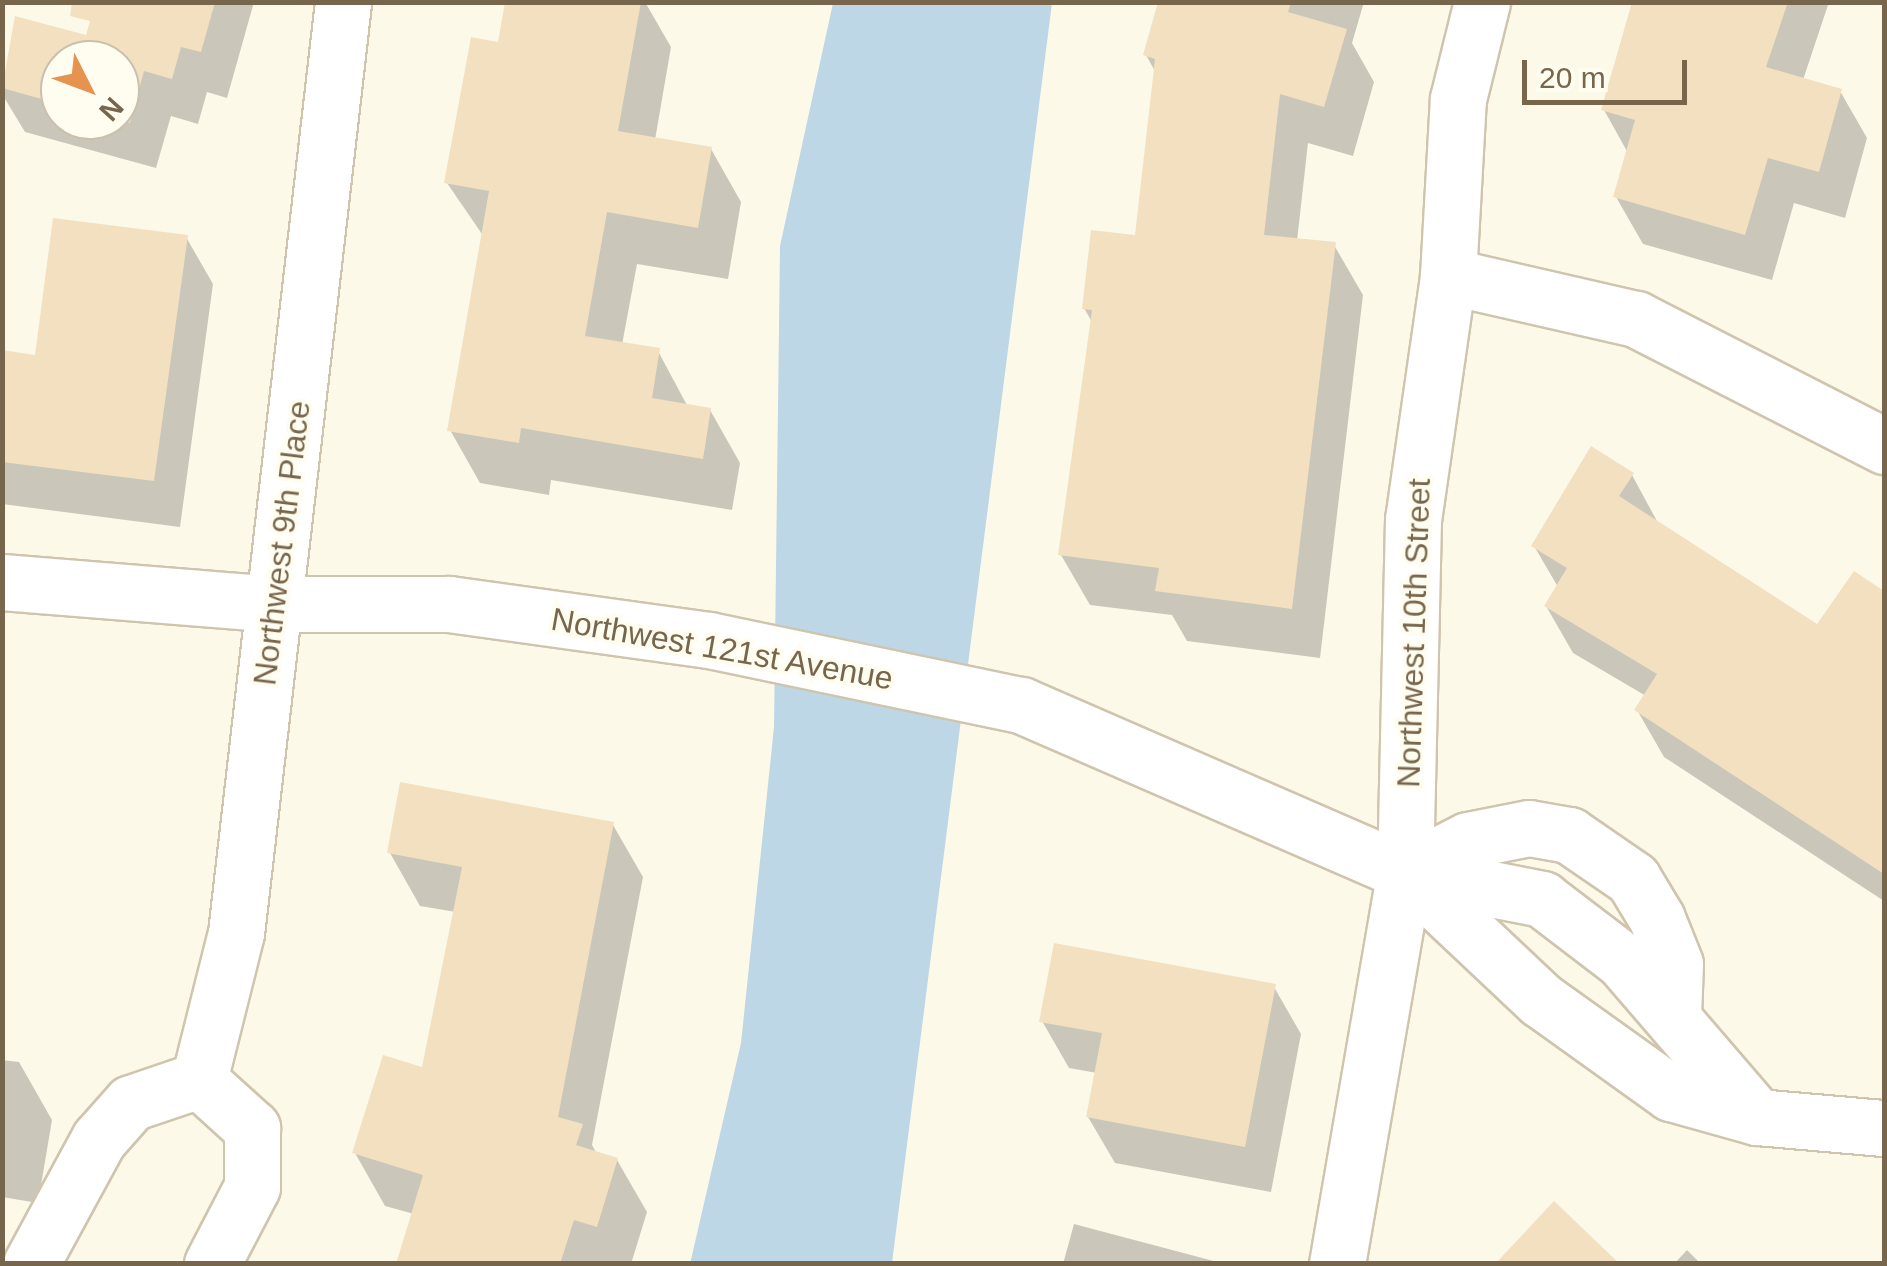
<!DOCTYPE html>
<html>
<head>
<meta charset="utf-8">
<style>
  body { margin:0 }
  #map { position:relative; width:1887px; height:1266px; overflow:hidden; background:#fdf9e9; font-family:Arial,sans-serif }
  div>[style] { position:absolute }
  .water>* { inset:0; background:#bdd7e7 }
  .shadow>* { inset:0; background:#0003 }
  .building>* { inset:0; background:#f2e0c1 }
  .roads { filter:drop-shadow(2px 0 #cfc5ae) drop-shadow(-2px 0 #cfc5ae) drop-shadow(0 2px #cfc5ae) drop-shadow(0 -2px #cfc5ae) }
  .minor>* { height:55px; margin:-27.5px; padding:0 27.5px; transform-origin:27.5px; border-radius:27.5px; background:#fff }
  span { translate:-50% -50%; white-space:nowrap; text-align:center; line-height:1.15; -webkit-text-stroke:8px #fffcf0; paint-order:stroke }
  .street-label { font-size:32px; color:#78664c }
  .frame { position:absolute; inset:0; border:5px solid #78664c; pointer-events:none }
  .north { position:absolute; left:40px; top:40px; width:100px; height:100px; box-sizing:border-box; background:#fffcf0; border:2px solid #c9c0ae; border-radius:50%; rotate:132deg; font-size:28px; font-weight:700; line-height:40px; text-align:center; color:#78664c }
  .north::after { content:''; display:block; margin:auto; width:35px; height:45px; background:#e6934f; clip-path:polygon(50% 0,100% 100%,50% 72%,0 100%) }
  .scale { position:absolute; left:1522px; top:60px; width:165px; height:45px; box-sizing:border-box; border:5px solid #78664c; border-top:0; padding-left:12px; font-size:30px; line-height:35px; white-space:nowrap; color:#78664c; -webkit-text-stroke:8px #fffcf0; paint-order:stroke }
</style>
</head>
<body>
<div id="map">
  <div class="water">
    <i style="clip-path:polygon(833px 3px,1052px 3px,892px 1263px,690px 1264px,741px 1043px,774px 727px,780px 246px)"></i>
  </div>
  <div class="shadow">
    <i style="clip-path:polygon(evenodd,98px 2px,254px 2px,227px 98px,207px 92px,198px 124px,171px 116px,156px 168px,25px 132px,2px 94px,16px 19px,88px 38px,98px 2px,60px 60px,120px 60px,120px 120px,60px 120px,60px 60px)"></i>
    <i style="clip-path:polygon(508px 2px,645px 2px,671px 47px,655px 140px,711px 149px,741px 202px,728px 279px,637px 264px,622px 345px,658px 351px,688px 407px,710px 410px,740px 463px,732px 510px,551px 480px,549px 495px,480px 483px,450px 430px,484px 237px,447px 183px,500px 45px)"></i>
    <i style="clip-path:polygon(1161px 2px,1364px 2px,1352px 43px,1374px 82px,1353px 156px,1308px 143px,1297px 241px,1334px 245px,1363px 295px,1320px 658px,1187px 641px,1172px 615px,1090px 605px,1061px 555px,1092px 322px,1084px 308px,1137px 237px,1156px 73px,1146px 55px)"></i>
    <i style="clip-path:polygon(1639px 2px,1829px 2px,1803px 80px,1840px 91px,1867px 138px,1845px 218px,1794px 203px,1772px 280px,1643px 244px,1616px 197px,1628px 153px,1604px 110px)"></i>
    <i style="clip-path:polygon(186px 237px,213px 284px,180px 527px,2px 504px,2px 353px,37px 358px)"></i>
    <i style="clip-path:polygon(1632px 475px,1658px 523px,1818px 628px,1855px 574px,1884px 594px,1884px 901px,1664px 757px,1637px 710px,1646px 696px,1573px 653px,1546px 606px,1558px 587px,1534px 546px)"></i>
    <i style="clip-path:polygon(613px 825px,643px 877px,592px 1145px,597px 1154px,617px 1160px,647px 1212px,631px 1264px,398px 1264px,414px 1214px,385px 1206px,355px 1153px,424px 1070px,456px 912px,420px 906px,390px 853px)"></i>
    <i style="clip-path:polygon(1274px 987px,1301px 1034px,1271px 1192px,1115px 1163px,1088px 1117px,1097px 1073px,1069px 1068px,1042px 1021px)"></i>
    <i style="clip-path:polygon(2px 1060px,19px 1062px,52px 1120px,38px 1203px,2px 1197px)"></i>
    <i style="clip-path:polygon(1074px 1224px,1225px 1264px,1063px 1264px)"></i>
    <i style="clip-path:polygon(1687px 1250px,1701px 1264px,1674px 1264px)"></i>
  </div>
  <div class="building">
    <i style="clip-path:polygon(72px 2px,215px 2px,201px 52px,181px 47px,172px 79px,144px 71px,130px 123px,120px 120px,120px 60px,60px 60px,60px 104px,2px 88px,15px 16px,86px 35px,90px 21px,70px 16px)"></i>
    <i style="clip-path:polygon(505px 2px,641px 2px,618px 131px,712px 147px,698px 228px,607px 212px,585px 336px,660px 348px,652px 398px,711px 408px,703px 459px,521px 428px,519px 443px,447px 431px,489px 191px,444px 183px,471px 37px,498px 42px)"></i>
    <i style="clip-path:polygon(1158px 2px,1291px 2px,1288px 12px,1347px 29px,1324px 107px,1280px 94px,1264px 235px,1336px 242px,1292px 609px,1155px 591px,1159px 568px,1058px 555px,1092px 310px,1082px 309px,1091px 230px,1135px 235px,1155px 59px,1143px 55px)"></i>
    <i style="clip-path:polygon(1632px 2px,1788px 2px,1766px 67px,1842px 89px,1819px 172px,1768px 158px,1745px 235px,1613px 197px,1635px 120px,1601px 110px)"></i>
    <i style="clip-path:polygon(53px 218px,188px 235px,154px 481px,2px 462px,2px 350px,35px 355px)"></i>
    <i style="clip-path:polygon(1591px 446px,1634px 473px,1619px 496px,1817px 624px,1854px 571px,1884px 591px,1884px 874px,1634px 710px,1657px 674px,1544px 606px,1567px 568px,1531px 546px)"></i>
    <i style="clip-path:polygon(400px 782px,614px 822px,558px 1117px,583px 1124px,576px 1145px,618px 1158px,597px 1227px,574px 1220px,560px 1264px,396px 1264px,423px 1175px,352px 1153px,383px 1055px,422px 1067px,462px 867px,387px 853px)"></i>
    <i style="clip-path:polygon(1054px 943px,1276px 984px,1245px 1147px,1086px 1117px,1102px 1033px,1039px 1022px)"></i>
    <i style="clip-path:polygon(1554px 1201px,1620px 1264px,1495px 1264px)"></i>
  </div>
  <div class="roads">
    <div class="minor">
      <i style="left:1448px;top:276px;width:193px;rotate:12.9deg"></i>
      <i style="left:1636px;top:319px;width:279px;rotate:27.1deg"></i>
      <i style="left:2px;top:582px;width:276px;rotate:4.6deg"></i>
      <i style="left:277px;top:604px;width:172px"></i>
      <i style="left:449px;top:604px;width:262px;rotate:7.9deg"></i>
      <i style="left:709px;top:640px;width:319px;rotate:11.8deg"></i>
      <i style="left:1021px;top:705px;width:419px;rotate:23.5deg"></i>
      <i style="left:1405px;top:872px;width:140px;rotate:11.1deg"></i>
      <i style="left:1542px;top:899px;width:102px;rotate:37.4deg"></i>
      <i style="left:1623px;top:961px;width:206px;rotate:49.3deg"></i>
      <i style="left:1405px;top:872px;width:187px;rotate:43.3deg"></i>
      <i style="left:1541px;top:1000px;width:160px;rotate:35.6deg"></i>
      <i style="left:1671px;top:1093px;width:89px;rotate:15.6deg"></i>
      <i style="left:1757px;top:1117px;width:127px;rotate:5deg"></i>
      <i style="left:1405px;top:872px;width:71px;rotate:-26.9deg"></i>
      <i style="left:1468px;top:840px;width:62px;rotate:-11.1deg"></i>
      <i style="left:1529px;top:828px;width:41px;rotate:9.9deg"></i>
      <i style="left:1569px;top:835px;width:78px;rotate:34.5deg"></i>
      <i style="left:1633px;top:879px;width:47px;rotate:59deg"></i>
      <i style="left:1657px;top:919px;width:48px;rotate:68.2deg"></i>
      <i style="left:1675px;top:964px;width:51px;rotate:92.2deg"></i>
      <i style="left:199px;top:1080px;width:152px;rotate:-75.9deg"></i>
      <i style="left:236px;top:933px;width:937px;rotate:-83.44deg"></i>
      <i style="left:199px;top:1080px;width:72px;rotate:42.2deg"></i>
      <i style="left:252px;top:1128px;width:59px;rotate:90deg"></i>
      <i style="left:252px;top:1187px;width:87px;rotate:117.5deg"></i>
      <i style="left:31px;top:1264px;width:142px;rotate:-61.5deg"></i>
      <i style="left:99px;top:1139px;width:48px;rotate:-48.4deg"></i>
      <i style="left:131px;top:1103px;width:72px;rotate:-18.7deg"></i>
      <i style="left:1337px;top:1264px;width:398px;rotate:-80.2deg"></i>
      <i style="left:1405px;top:872px;width:352px;rotate:-88.7deg"></i>
      <i style="left:1413px;top:520px;width:246px;rotate:-81.8deg"></i>
      <i style="left:1448px;top:276px;width:177px;rotate:-86.8deg"></i>
      <i style="left:1458px;top:99px;width:100px;rotate:-76.1deg"></i>
    </div>
  </div>
  <div class="street-label">
    <span style="left:282px;top:543px;rotate:-83deg">Northwest 9th Place</span>
    <span style="left:1414px;top:633px;rotate:-88deg">Northwest 10th Street</span>
    <span style="left:722px;top:649px;rotate:10deg">Northwest 121st Avenue</span>
  </div>
  <div class="frame"></div>
  <div class="north">N</div>
  <div class="scale">20 m</div>
</div>
</body>
</html>
